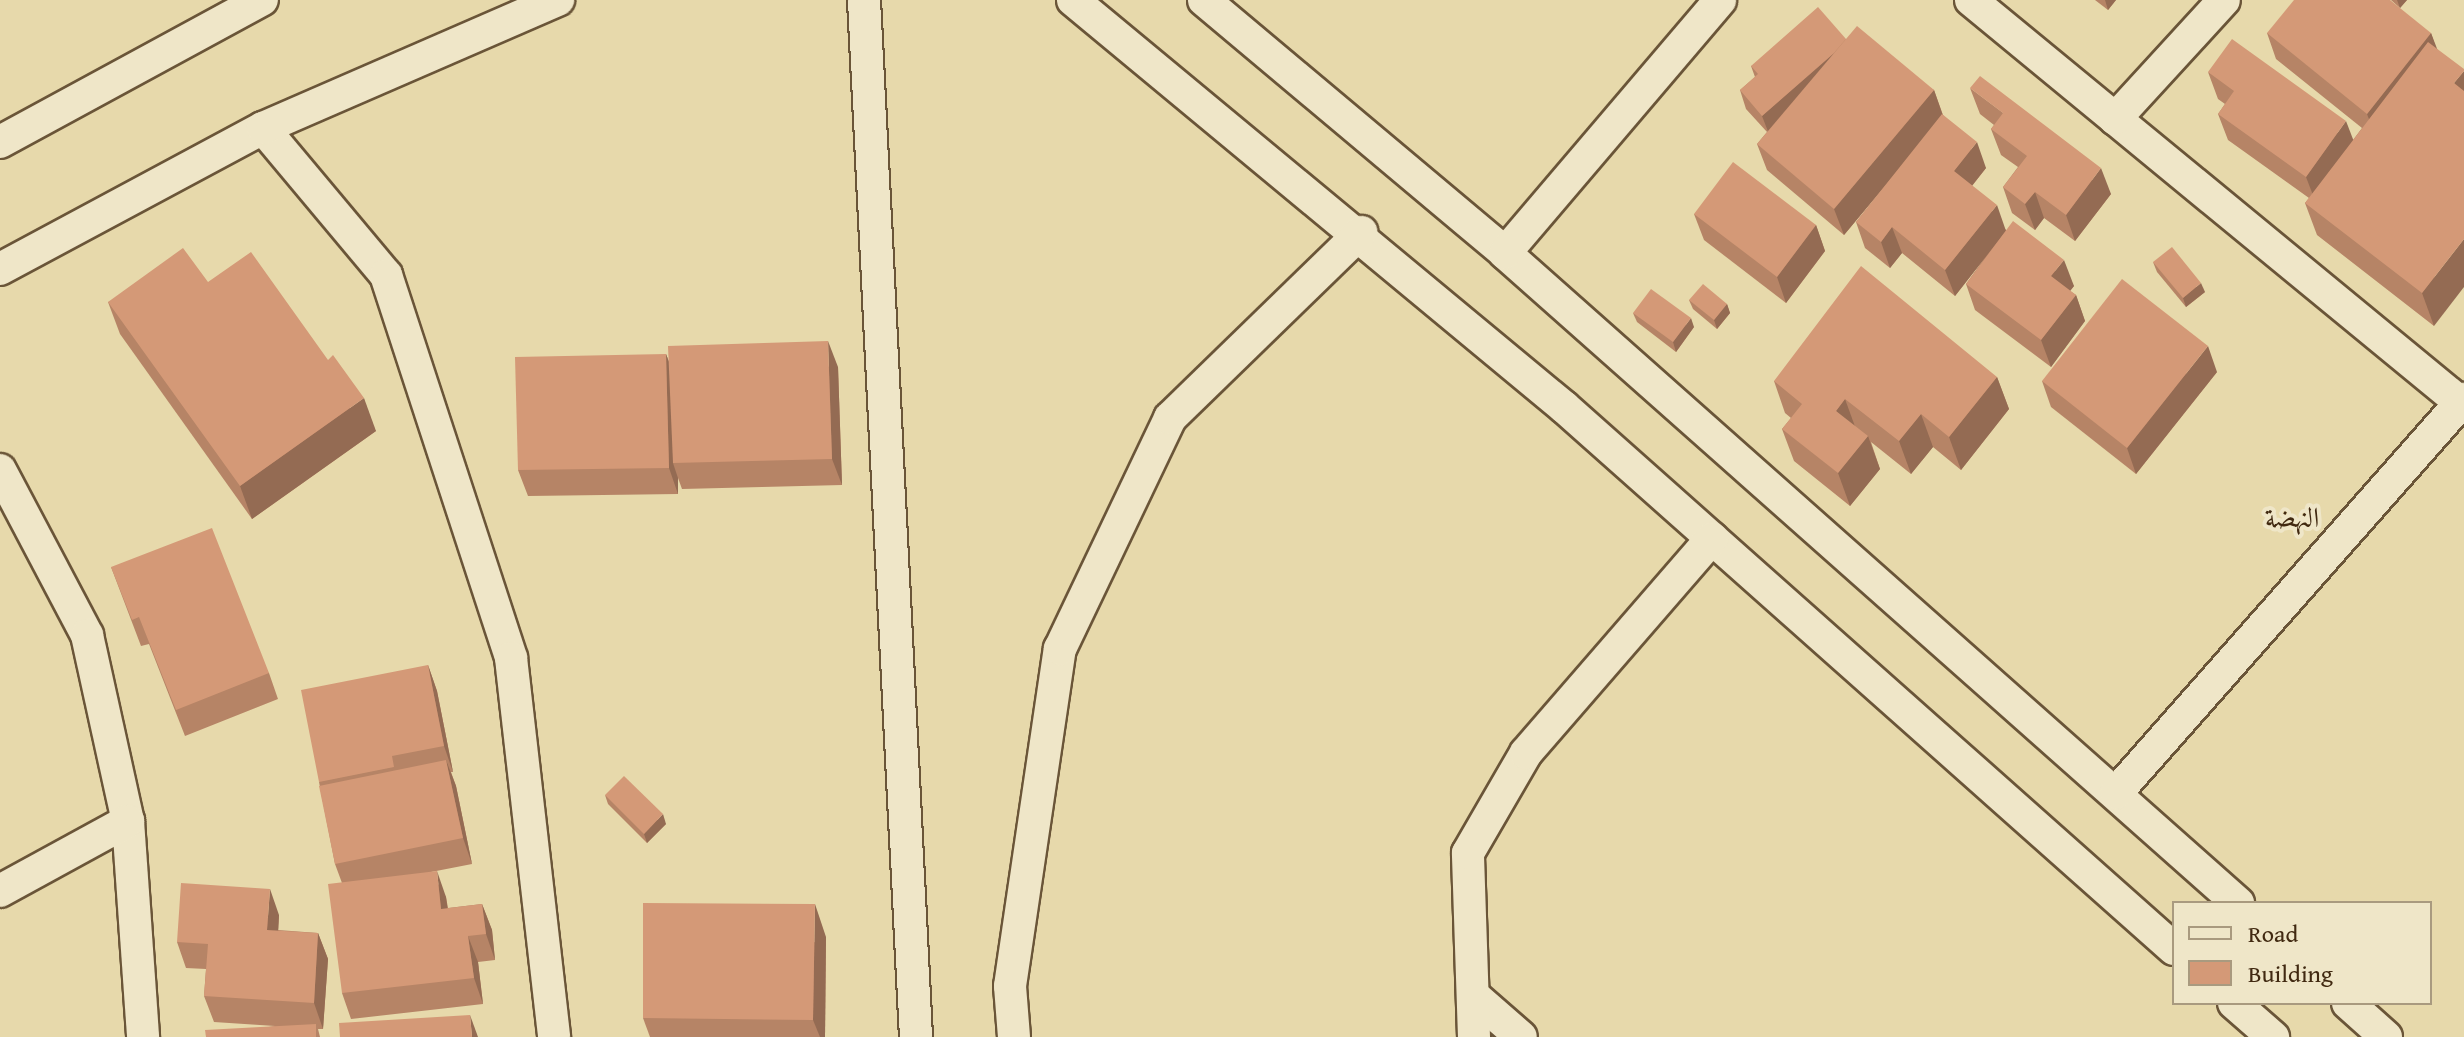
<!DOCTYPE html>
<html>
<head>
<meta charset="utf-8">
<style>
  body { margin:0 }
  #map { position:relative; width:2464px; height:1037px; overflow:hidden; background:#e7d9ab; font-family:"Gentium Book Plus",Amiri,serif }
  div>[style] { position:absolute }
  .roads { filter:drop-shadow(2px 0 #6a5538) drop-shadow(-2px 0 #6a5538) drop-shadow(0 2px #6a5538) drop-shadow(0 -2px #6a5538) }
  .street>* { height:32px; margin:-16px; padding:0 16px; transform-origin:16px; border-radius:16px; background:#efe6c8 }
  .wall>* { inset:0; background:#b68466 }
  .shaded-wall>* { inset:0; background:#946b53 }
  .building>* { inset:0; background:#d49977 }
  span { translate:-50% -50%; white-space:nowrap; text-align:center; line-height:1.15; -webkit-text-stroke:8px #efe6c8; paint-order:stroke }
  .neighbourhood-label { font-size:28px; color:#412911 }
  .legend { position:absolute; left:2172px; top:901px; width:260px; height:104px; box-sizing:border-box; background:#efe6c8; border:2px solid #a99a7f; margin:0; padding:10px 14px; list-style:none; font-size:24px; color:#412911 }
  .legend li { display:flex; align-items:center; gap:16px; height:40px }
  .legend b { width:40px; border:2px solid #a99a7f }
</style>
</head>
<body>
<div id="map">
  <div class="roads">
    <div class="street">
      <i style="left:864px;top:0;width:1038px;rotate:87.13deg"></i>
      <i style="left:1073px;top:0;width:638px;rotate:39.66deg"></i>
      <i style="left:1564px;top:407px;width:816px;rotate:41.62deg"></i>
      <i style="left:1204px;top:0;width:393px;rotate:40deg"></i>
      <i style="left:1505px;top:253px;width:980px;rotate:41.57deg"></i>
      <i style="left:1971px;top:0;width:634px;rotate:39.44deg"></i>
      <i style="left:2115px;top:119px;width:161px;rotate:-47.5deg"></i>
      <i style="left:263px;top:128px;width:192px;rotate:50.1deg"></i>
      <i style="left:386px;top:275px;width:403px;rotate:71.9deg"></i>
      <i style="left:511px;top:658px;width:381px;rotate:83.5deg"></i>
      <i style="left:0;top:142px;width:298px;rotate:-28.5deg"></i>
      <i style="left:1505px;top:253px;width:332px;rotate:-49.6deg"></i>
      <i style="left:0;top:269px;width:298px;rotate:-28.2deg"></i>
      <i style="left:263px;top:128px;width:322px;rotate:-23.5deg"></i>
      <i style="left:0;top:470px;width:187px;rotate:62.2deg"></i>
      <i style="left:87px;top:635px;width:190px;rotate:77.6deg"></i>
      <i style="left:128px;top:821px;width:217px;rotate:86deg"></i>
      <i style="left:2116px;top:793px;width:526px;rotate:-48.55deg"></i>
      <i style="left:0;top:891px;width:146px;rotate:-28.7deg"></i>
      <i style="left:1474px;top:996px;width:62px;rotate:41.1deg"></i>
      <i style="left:2234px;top:1003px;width:52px;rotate:41.1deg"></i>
      <i style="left:2348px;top:1003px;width:51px;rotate:41.8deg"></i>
      <i style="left:1014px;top:1037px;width:51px;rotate:-94.5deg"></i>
      <i style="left:1010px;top:986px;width:341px;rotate:-81.6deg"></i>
      <i style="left:1060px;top:649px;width:256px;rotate:-64.5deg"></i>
      <i style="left:1170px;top:418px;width:267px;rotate:-44.2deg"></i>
      <i style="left:1474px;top:1037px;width:184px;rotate:-91.9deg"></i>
      <i style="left:1468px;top:853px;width:116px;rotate:-59.9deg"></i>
      <i style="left:1526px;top:753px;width:284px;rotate:-49.1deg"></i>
    </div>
  </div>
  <div class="wall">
    <i style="clip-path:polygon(2095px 0,2116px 0,2108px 10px)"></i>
    <i style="clip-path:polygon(2391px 0,2407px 0,2400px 8px)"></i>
    <i style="clip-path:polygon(2267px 33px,2431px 33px,2436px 48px,2434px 326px,2317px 235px,2305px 203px,2309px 198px,2228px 140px,2218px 114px,2225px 104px,2218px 99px,2208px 72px,2353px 140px,2362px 128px,2276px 59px)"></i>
    <i style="clip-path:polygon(1846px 39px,1934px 90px,1943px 115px,1986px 168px,1972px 186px,2006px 230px,2074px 286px,2070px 291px,2076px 295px,2085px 321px,2051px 367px,1975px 310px,1966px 284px,1984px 259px,1955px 296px,1902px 253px,1890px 268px,1865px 248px,1856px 222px,1886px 185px,1844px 235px,1767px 170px,1757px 144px,1767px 132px,1746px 109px,1740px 90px,1755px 77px,1751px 66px)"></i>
    <i style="clip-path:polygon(1970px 88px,2111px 194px,2075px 241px,2044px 218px,2035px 230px,2012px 213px,2003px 187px,2018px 167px,2001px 155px,1991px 129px,1994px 125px,1980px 114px)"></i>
    <i style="clip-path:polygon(1694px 214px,1816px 225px,1825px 251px,1786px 303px,1704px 240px)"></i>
    <i style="clip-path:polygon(2153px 262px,2205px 292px,2186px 307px,2157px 272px)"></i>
    <i style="clip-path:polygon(208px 282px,376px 431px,252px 519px,120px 334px,108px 302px)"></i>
    <i style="clip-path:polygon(1689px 300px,1727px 304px,1730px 313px,1717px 329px,1693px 309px)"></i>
    <i style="clip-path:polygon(1633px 313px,1694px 327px,1676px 352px,1637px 322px)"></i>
    <i style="clip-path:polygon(666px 354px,669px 362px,838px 367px,842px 485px,682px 489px,678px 478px,678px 494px,528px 496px,518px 470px)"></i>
    <i style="clip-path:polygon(2217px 372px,2136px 474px,2051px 407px,2042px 381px)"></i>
    <i style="clip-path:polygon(1997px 377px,2009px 409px,1961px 470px,1933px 447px,1911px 474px,1871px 442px,1880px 469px,1850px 506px,1794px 461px,1782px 429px,1791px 418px,1785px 413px,1774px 381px)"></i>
    <i style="clip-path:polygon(111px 567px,269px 673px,278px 699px,185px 736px,149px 644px,141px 646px)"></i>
    <i style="clip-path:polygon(428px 665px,437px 691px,453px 772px,451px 772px,456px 786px,472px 864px,431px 872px,446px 897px,448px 908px,482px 904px,492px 930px,495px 960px,478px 962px,483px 1004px,351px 1019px,342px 993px,342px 883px,335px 864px,319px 782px)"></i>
    <i style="clip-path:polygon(605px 795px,666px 824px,647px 843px,608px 804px)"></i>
    <i style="clip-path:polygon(279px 915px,278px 930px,318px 933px,328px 959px,323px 1029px,318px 1029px,320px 1037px,206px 1037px,275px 1026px,214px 1022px,204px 996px,206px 969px,186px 968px,177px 942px)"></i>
    <i style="clip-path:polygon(826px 937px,825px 1037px,650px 1037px,643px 1018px)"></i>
  </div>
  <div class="shaded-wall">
    <i style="clip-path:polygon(2105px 0,2116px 0,2108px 10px)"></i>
    <i style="clip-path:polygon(2397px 0,2407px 0,2400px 8px)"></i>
    <i style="clip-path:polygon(2431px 33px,2441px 59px,2377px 140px,2367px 114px)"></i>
    <i style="clip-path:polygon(1848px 41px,1769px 134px,1762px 116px)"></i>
    <i style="clip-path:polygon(2464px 71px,2464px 110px,2454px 83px)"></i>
    <i style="clip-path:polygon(1934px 90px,1943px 116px,1844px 235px,1834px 209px)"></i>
    <i style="clip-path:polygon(2346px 121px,2356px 147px,2316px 203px,2306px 177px)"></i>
    <i style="clip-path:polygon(1977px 142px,1986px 168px,1963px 197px,1954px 171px)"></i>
    <i style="clip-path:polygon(2101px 168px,2111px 194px,2075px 241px,2066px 215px)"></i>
    <i style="clip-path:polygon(2035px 192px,2044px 218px,2035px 230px,2025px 204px)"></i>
    <i style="clip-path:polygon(1997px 205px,2006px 231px,1955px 296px,1945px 270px)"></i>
    <i style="clip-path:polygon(1816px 225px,1825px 251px,1786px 303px,1777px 277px)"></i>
    <i style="clip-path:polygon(1892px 227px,1902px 253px,1890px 268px,1881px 242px)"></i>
    <i style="clip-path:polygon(2464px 239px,2464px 287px,2434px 326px,2422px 293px)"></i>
    <i style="clip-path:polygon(2064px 260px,2074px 286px,2061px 302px,2051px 276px)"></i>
    <i style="clip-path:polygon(2201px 283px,2205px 292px,2186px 307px,2183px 298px)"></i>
    <i style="clip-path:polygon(2076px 295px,2085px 321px,2051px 367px,2041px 340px)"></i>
    <i style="clip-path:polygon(1727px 304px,1730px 313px,1717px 329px,1714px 320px)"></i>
    <i style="clip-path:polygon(1691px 318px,1694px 327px,1676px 352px,1673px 342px)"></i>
    <i style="clip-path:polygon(828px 341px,838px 367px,842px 485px,832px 459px)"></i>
    <i style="clip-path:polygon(2208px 346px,2217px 372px,2136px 474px,2127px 448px)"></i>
    <i style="clip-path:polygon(666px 354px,676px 380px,673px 463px,678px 478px,678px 494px,669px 468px)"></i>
    <i style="clip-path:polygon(1997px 377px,2009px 409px,1961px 470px,1949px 437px)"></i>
    <i style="clip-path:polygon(364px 398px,376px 431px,252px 519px,240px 486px)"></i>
    <i style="clip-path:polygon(1845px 399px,1857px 432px,1836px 411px)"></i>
    <i style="clip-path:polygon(1921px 414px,1933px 447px,1911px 474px,1899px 441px)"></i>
    <i style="clip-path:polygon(1868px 436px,1880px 469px,1850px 506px,1838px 473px)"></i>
    <i style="clip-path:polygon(428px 665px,437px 691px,453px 772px,444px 746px)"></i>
    <i style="clip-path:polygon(446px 760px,456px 786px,472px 864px,463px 838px)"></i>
    <i style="clip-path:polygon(663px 814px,666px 824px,647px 843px,644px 834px)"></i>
    <i style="clip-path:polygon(437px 871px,446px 897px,451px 935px,441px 909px)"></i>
    <i style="clip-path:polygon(270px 889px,279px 915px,277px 956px,267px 930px)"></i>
    <i style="clip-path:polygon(482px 904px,492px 930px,495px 960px,486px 934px)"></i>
    <i style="clip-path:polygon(815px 904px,826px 937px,825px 1037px,820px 1037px,813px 1020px)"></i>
    <i style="clip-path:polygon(318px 933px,328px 959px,323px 1029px,314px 1003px)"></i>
    <i style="clip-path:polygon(468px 936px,478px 962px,483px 1004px,474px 978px)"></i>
    <i style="clip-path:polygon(470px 1015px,478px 1037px,472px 1037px)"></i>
  </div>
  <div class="building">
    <i style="clip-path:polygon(2294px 0,2390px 0,2431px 33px,2367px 114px,2267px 33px)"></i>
    <i style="clip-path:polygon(1818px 7px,1846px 39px,1834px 53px,1762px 116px,1740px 90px,1758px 74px,1751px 66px)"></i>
    <i style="clip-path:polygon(1857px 26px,1934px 90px,1834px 209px,1757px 144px)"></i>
    <i style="clip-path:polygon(2232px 39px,2346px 121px,2306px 177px,2218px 114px,2234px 91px,2208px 72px)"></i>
    <i style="clip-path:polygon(2428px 42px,2464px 69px,2464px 71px,2454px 83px,2464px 91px,2464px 239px,2422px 293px,2305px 203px)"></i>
    <i style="clip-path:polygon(1980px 76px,2101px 168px,2066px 215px,2035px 192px,2025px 204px,2003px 187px,2027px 156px,1991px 129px,2003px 113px,1970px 88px)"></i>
    <i style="clip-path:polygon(1942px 114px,1977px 142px,1954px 171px,1997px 205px,1945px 270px,1892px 227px,1881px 242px,1856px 222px)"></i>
    <i style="clip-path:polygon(1733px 162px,1816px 225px,1777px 277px,1694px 214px)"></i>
    <i style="clip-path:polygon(2013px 221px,2064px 260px,2051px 276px,2076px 295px,2041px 340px,1966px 284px)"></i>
    <i style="clip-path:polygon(2172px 247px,2201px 283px,2183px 298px,2153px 262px)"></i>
    <i style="clip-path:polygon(183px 248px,208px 282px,251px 252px,328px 360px,333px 355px,364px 398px,240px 486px,108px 302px)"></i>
    <i style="clip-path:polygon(1861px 266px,1997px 377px,1949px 437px,1921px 414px,1899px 441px,1845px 399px,1836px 411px,1868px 436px,1838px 473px,1782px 429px,1802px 404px,1774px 381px)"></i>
    <i style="clip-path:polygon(2122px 279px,2208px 346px,2127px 448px,2042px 381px)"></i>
    <i style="clip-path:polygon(1703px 284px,1727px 304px,1714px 320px,1689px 300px)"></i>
    <i style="clip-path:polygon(1651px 289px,1691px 318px,1673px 342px,1633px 313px)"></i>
    <i style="clip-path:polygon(828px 341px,832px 459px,673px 463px,668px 346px)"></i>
    <i style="clip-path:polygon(666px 354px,669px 468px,518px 470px,515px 357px)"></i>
    <i style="clip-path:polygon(212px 528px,269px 673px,176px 710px,139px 617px,132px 620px,111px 567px)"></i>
    <i style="clip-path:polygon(428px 665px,444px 746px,392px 756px,394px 767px,319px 782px,301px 690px)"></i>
    <i style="clip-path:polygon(446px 760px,463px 838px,335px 864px,319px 786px)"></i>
    <i style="clip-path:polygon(624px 776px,663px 814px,644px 834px,605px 795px)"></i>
    <i style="clip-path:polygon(437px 871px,441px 909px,482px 904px,486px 934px,468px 936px,474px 978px,342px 993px,328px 884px)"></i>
    <i style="clip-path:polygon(181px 883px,270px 889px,267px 930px,318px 933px,314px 1003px,204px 996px,208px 944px,177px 942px)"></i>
    <i style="clip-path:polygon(643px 903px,815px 904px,813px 1020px,643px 1018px)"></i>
    <i style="clip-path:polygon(470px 1015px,472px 1037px,340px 1037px,339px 1023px)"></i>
    <i style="clip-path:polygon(316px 1024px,316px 1037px,206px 1037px,205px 1030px)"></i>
  </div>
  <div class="neighbourhood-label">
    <span style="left:2292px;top:517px">النهضة</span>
  </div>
  <ul class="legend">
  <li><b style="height:10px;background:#efe6c8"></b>Road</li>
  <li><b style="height:22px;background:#d49977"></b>Building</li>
  </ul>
</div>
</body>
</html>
